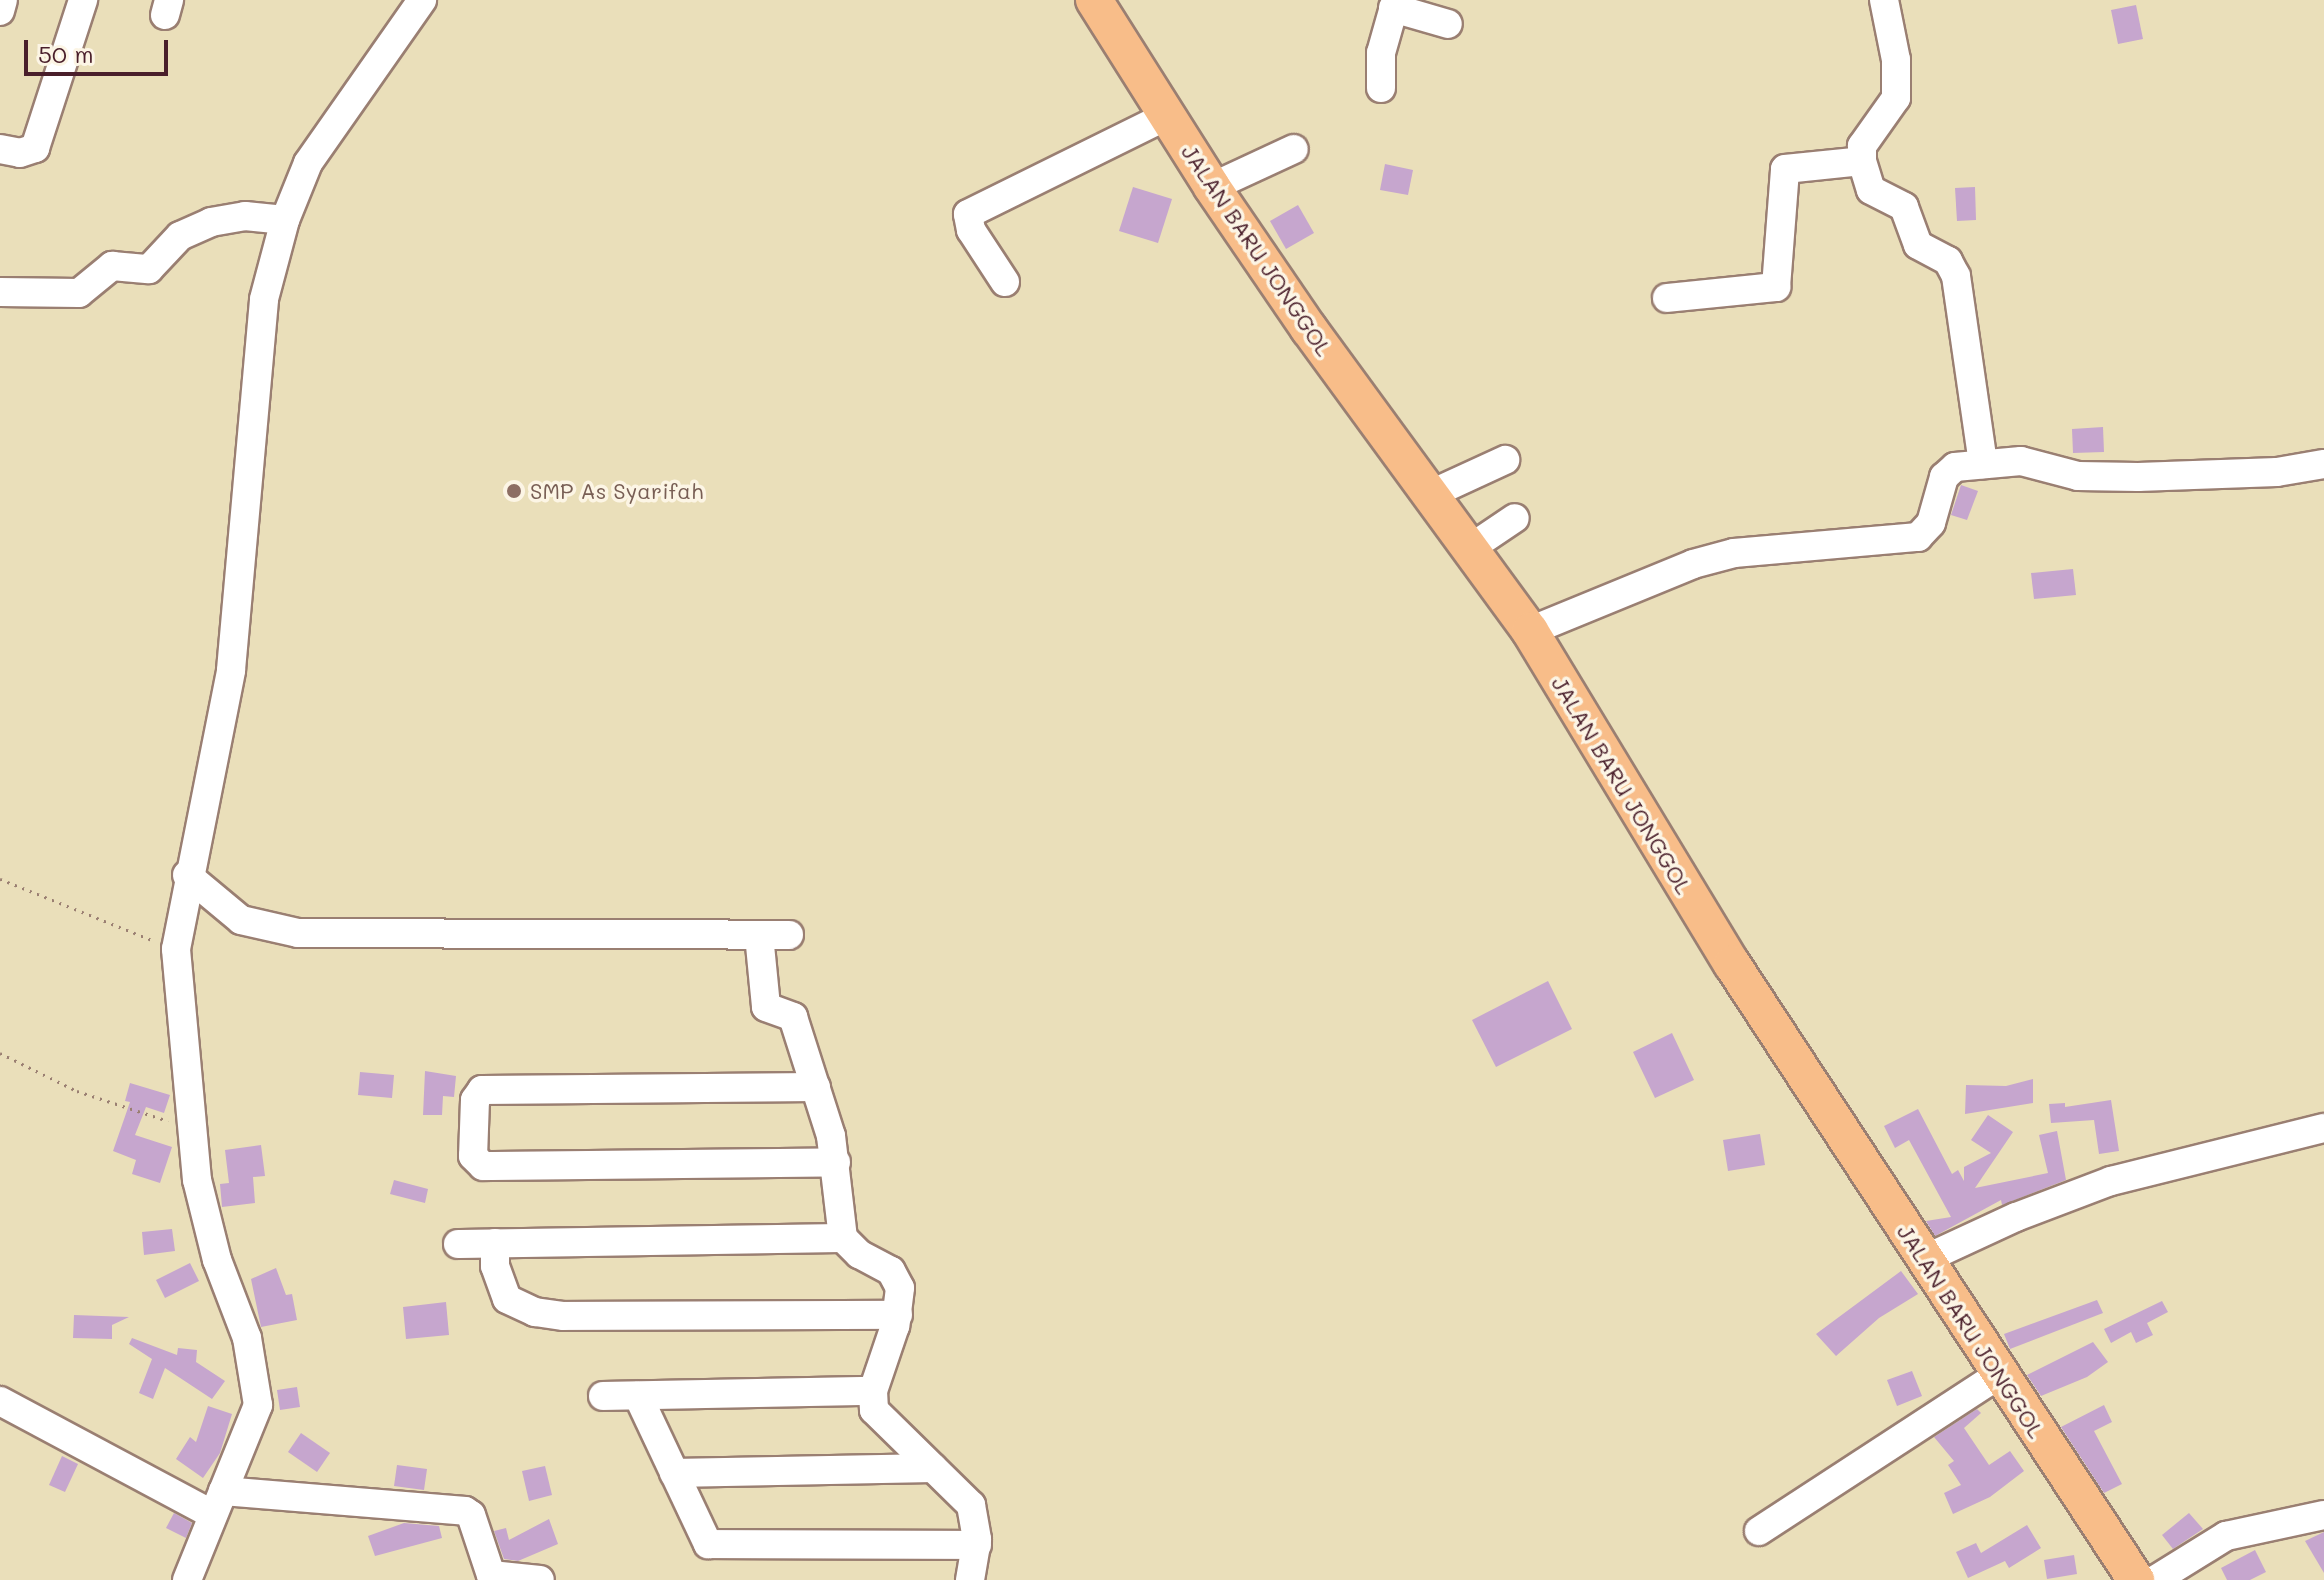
<!DOCTYPE html>
<html>
<head>
<meta charset="utf-8">
<style>
  body { margin:0 }
  #map { position:relative; width:2324px; height:1580px; overflow:hidden; background:#eadfba; font-family:Mali,sans-serif }
  div>[style] { position:absolute }
  .building>* { inset:0; background:#c6a6ce }
  .path>* { height:3px; margin-top:-1.5px; transform-origin:0; background:repeating-linear-gradient(90deg,#9a7f72 0 2px,transparent 0 8px) }
  .roads { filter:drop-shadow(2px 0 #9a7f72) drop-shadow(-2px 0 #9a7f72) drop-shadow(0 2px #9a7f72) drop-shadow(0 -2px #9a7f72) }
  .minor>* { height:28px; margin:-14px; padding:0 14px; transform-origin:14px; border-radius:14px; background:#fff }
  .major>* { height:36px; margin:-18px; padding:0 18px; transform-origin:18px; border-radius:18px; background:#f8bd89 }
  .dots>* { width:22px; height:22px; translate:-50% -50%; box-sizing:border-box; border:4px solid #fcf5e5; border-radius:50% }
  span { translate:-50% -50%; white-space:nowrap; text-align:center; line-height:1.15; -webkit-text-stroke:7px #fcf5e5; paint-order:stroke }
  .street-label { font-size:22px; color:#4a1f2b }
  .education-label { font-size:22px; color:#785e54 }
  .left { translate:0 -50%; text-align:left }
  .scale { position:absolute; left:24px; top:40px; width:144px; height:36px; box-sizing:border-box; border:4px solid #4a1f2b; border-top:0; padding-left:10px; font-size:24px; line-height:28px; white-space:nowrap; color:#4a1f2b; -webkit-text-stroke:6px #fcf5e5; paint-order:stroke }
</style>
</head>
<body>
<div id="map">
  <div class="building">
    <i style="clip-path:polygon(2136px 5px,2143px 39px,2118px 44px,2111px 10px)"></i>
    <i style="clip-path:polygon(1385px 164px,1413px 170px,1408px 195px,1380px 190px)"></i>
    <i style="clip-path:polygon(1133px 187px,1172px 199px,1158px 243px,1119px 231px)"></i>
    <i style="clip-path:polygon(1975px 187px,1976px 220px,1957px 221px,1955px 188px)"></i>
    <i style="clip-path:polygon(1298px 205px,1314px 233px,1286px 249px,1270px 221px)"></i>
    <i style="clip-path:polygon(2103px 427px,2104px 452px,2073px 453px,2072px 429px)"></i>
    <i style="clip-path:polygon(1961px 485px,1978px 491px,1967px 520px,1951px 515px)"></i>
    <i style="clip-path:polygon(2073px 569px,2076px 595px,2034px 599px,2031px 573px)"></i>
    <i style="clip-path:polygon(1548px 981px,1572px 1029px,1496px 1067px,1472px 1020px)"></i>
    <i style="clip-path:polygon(1672px 1033px,1694px 1080px,1655px 1098px,1633px 1052px)"></i>
    <i style="clip-path:polygon(425px 1071px,456px 1076px,454px 1097px,443px 1096px,442px 1115px,423px 1115px)"></i>
    <i style="clip-path:polygon(360px 1072px,394px 1075px,392px 1098px,358px 1095px)"></i>
    <i style="clip-path:polygon(2033px 1079px,2033px 1103px,1965px 1114px,1966px 1085px,2006px 1086px)"></i>
    <i style="clip-path:polygon(130px 1083px,170px 1095px,164px 1113px,146px 1107px,135px 1135px,172px 1147px,160px 1183px,132px 1174px,136px 1160px,113px 1151px,130px 1102px,125px 1101px)"></i>
    <i style="clip-path:polygon(2111px 1100px,2119px 1151px,2099px 1154px,2094px 1120px,2051px 1123px,2049px 1104px,2065px 1103px,2065px 1107px)"></i>
    <i style="clip-path:polygon(1918px 1109px,1952px 1174px,1958px 1170px,1964px 1181px,1964px 1167px,1991px 1153px,1971px 1140px,1988px 1115px,2013px 1132px,1975px 1188px,2048px 1173px,2039px 1135px,2057px 1131px,2066px 1180px,2002px 1205px,2001px 1200px,1935px 1236px,1926px 1221px,1951px 1217px,1909px 1140px,1895px 1148px,1884px 1126px)"></i>
    <i style="clip-path:polygon(1760px 1134px,1765px 1165px,1728px 1171px,1723px 1140px)"></i>
    <i style="clip-path:polygon(261px 1145px,265px 1176px,253px 1177px,255px 1203px,222px 1207px,220px 1184px,229px 1183px,225px 1150px)"></i>
    <i style="clip-path:polygon(394px 1180px,428px 1189px,425px 1203px,390px 1194px)"></i>
    <i style="clip-path:polygon(172px 1229px,175px 1251px,144px 1255px,142px 1232px)"></i>
    <i style="clip-path:polygon(190px 1263px,199px 1281px,165px 1298px,156px 1280px)"></i>
    <i style="clip-path:polygon(276px 1268px,286px 1295px,292px 1294px,297px 1320px,261px 1327px,251px 1279px)"></i>
    <i style="clip-path:polygon(1901px 1271px,1918px 1294px,1879px 1318px,1836px 1356px,1816px 1334px)"></i>
    <i style="clip-path:polygon(2097px 1300px,2103px 1313px,2010px 1349px,2004px 1334px)"></i>
    <i style="clip-path:polygon(2162px 1301px,2168px 1312px,2147px 1323px,2153px 1335px,2136px 1343px,2131px 1332px,2111px 1343px,2104px 1329px)"></i>
    <i style="clip-path:polygon(446px 1302px,449px 1335px,406px 1339px,403px 1307px)"></i>
    <i style="clip-path:polygon(74px 1315px,129px 1317px,112px 1325px,112px 1339px,73px 1338px)"></i>
    <i style="clip-path:polygon(132px 1338px,177px 1355px,178px 1348px,197px 1350px,196px 1362px,225px 1381px,212px 1399px,165px 1368px,153px 1399px,139px 1393px,152px 1359px,129px 1344px)"></i>
    <i style="clip-path:polygon(2093px 1342px,2108px 1362px,2087px 1377px,2041px 1396px,2027px 1375px)"></i>
    <i style="clip-path:polygon(1912px 1371px,1922px 1396px,1897px 1406px,1887px 1380px)"></i>
    <i style="clip-path:polygon(297px 1387px,300px 1407px,280px 1410px,277px 1390px)"></i>
    <i style="clip-path:polygon(2104px 1405px,2112px 1422px,2094px 1431px,2122px 1484px,2104px 1493px,2061px 1427px)"></i>
    <i style="clip-path:polygon(208px 1406px,232px 1414px,220px 1453px,203px 1478px,176px 1459px,190px 1437px,196px 1442px)"></i>
    <i style="clip-path:polygon(1977px 1409px,1981px 1413px,1964px 1428px,1989px 1465px,2010px 1451px,2024px 1471px,1990px 1497px,1953px 1514px,1944px 1493px,1961px 1485px,1948px 1465px,1954px 1461px,1934px 1437px)"></i>
    <i style="clip-path:polygon(301px 1433px,330px 1453px,317px 1472px,288px 1452px)"></i>
    <i style="clip-path:polygon(62px 1456px,78px 1464px,65px 1492px,49px 1485px)"></i>
    <i style="clip-path:polygon(397px 1465px,427px 1469px,424px 1490px,394px 1486px)"></i>
    <i style="clip-path:polygon(545px 1466px,552px 1495px,529px 1501px,522px 1471px)"></i>
    <i style="clip-path:polygon(174px 1513px,192px 1523px,186px 1538px,166px 1528px)"></i>
    <i style="clip-path:polygon(2189px 1513px,2203px 1529px,2173px 1549px,2162px 1535px)"></i>
    <i style="clip-path:polygon(549px 1519px,558px 1544px,518px 1561px,504px 1559px,494px 1531px,506px 1528px,509px 1540px)"></i>
    <i style="clip-path:polygon(404px 1523px,439px 1526px,442px 1538px,375px 1556px,368px 1536px)"></i>
    <i style="clip-path:polygon(2027px 1525px,2041px 1548px,2009px 1568px,2005px 1561px,1968px 1578px,1956px 1552px,1976px 1543px,1981px 1553px)"></i>
    <i style="clip-path:polygon(2324px 1532px,2324px 1573px,2305px 1541px)"></i>
    <i style="clip-path:polygon(2255px 1550px,2266px 1572px,2250px 1580px,2227px 1580px,2221px 1568px)"></i>
    <i style="clip-path:polygon(2074px 1555px,2077px 1574px,2047px 1579px,2044px 1560px)"></i>
  </div>
  <div class="path">
    <i style="left:0;top:879px;width:164px;rotate:21.9deg"></i>
    <i style="left:0;top:1053px;width:86px;rotate:26.3deg"></i>
    <i style="left:77px;top:1091px;width:96px;rotate:18.2deg"></i>
  </div>
  <div class="roads">
    <div class="minor">
      <i style="left:1884px;top:0;width:61px;rotate:78.7deg"></i>
      <i style="left:1896px;top:60px;width:38px;rotate:90deg"></i>
      <i style="left:1896px;top:98px;width:59px;rotate:125.3deg"></i>
      <i style="left:1862px;top:146px;width:15px;rotate:90deg"></i>
      <i style="left:1862px;top:161px;width:30px;rotate:73deg"></i>
      <i style="left:1871px;top:190px;width:37px;rotate:27deg"></i>
      <i style="left:1904px;top:207px;width:40px;rotate:69.8deg"></i>
      <i style="left:1918px;top:245px;width:34px;rotate:28deg"></i>
      <i style="left:1948px;top:261px;width:17px;rotate:62deg"></i>
      <i style="left:1956px;top:276px;width:190px;rotate:81.8deg"></i>
      <i style="left:1393px;top:8px;width:57px;rotate:16.2deg"></i>
      <i style="left:0;top:11px;width:11px;rotate:-75deg"></i>
      <i style="left:165px;top:15px;width:16px;rotate:-75deg"></i>
      <i style="left:1381px;top:88px;width:35px;rotate:-90deg"></i>
      <i style="left:1381px;top:53px;width:55px;rotate:-74.2deg"></i>
      <i style="left:0;top:149px;width:20px;rotate:11deg"></i>
      <i style="left:20px;top:153px;width:16px;rotate:-18deg"></i>
      <i style="left:35px;top:148px;width:156px;rotate:-72deg"></i>
      <i style="left:1212px;top:187px;width:90px;rotate:-24.9deg"></i>
      <i style="left:1005px;top:282px;width:62px;rotate:-123.2deg"></i>
      <i style="left:971px;top:230px;width:16px;rotate:-101deg"></i>
      <i style="left:968px;top:214px;width:223px;rotate:-26.3deg"></i>
      <i style="left:0;top:292px;width:79px;rotate:0.7deg"></i>
      <i style="left:79px;top:293px;width:43px;rotate:-39.3deg"></i>
      <i style="left:112px;top:266px;width:37px;rotate:5deg"></i>
      <i style="left:149px;top:269px;width:45px;rotate:-46.8deg"></i>
      <i style="left:180px;top:236px;width:34px;rotate:-24deg"></i>
      <i style="left:211px;top:222px;width:35px;rotate:-10deg"></i>
      <i style="left:245px;top:216px;width:40px;rotate:5.7deg"></i>
      <i style="left:1667px;top:298px;width:110px;rotate:-5.8deg"></i>
      <i style="left:1776px;top:287px;width:118px;rotate:-85.6deg"></i>
      <i style="left:1785px;top:169px;width:77px;rotate:-5.9deg"></i>
      <i style="left:1429px;top:495px;width:84px;rotate:-24.7deg"></i>
      <i style="left:1469px;top:549px;width:55px;rotate:-34deg"></i>
      <i style="left:1530px;top:631px;width:176px;rotate:-22.3deg"></i>
      <i style="left:1693px;top:564px;width:42px;rotate:-15deg"></i>
      <i style="left:1734px;top:553px;width:185px;rotate:-5deg"></i>
      <i style="left:1918px;top:537px;width:19px;rotate:-47deg"></i>
      <i style="left:1931px;top:523px;width:48px;rotate:-74.2deg"></i>
      <i style="left:1944px;top:477px;width:15px;rotate:-42deg"></i>
      <i style="left:1955px;top:467px;width:66px;rotate:-5.2deg"></i>
      <i style="left:2021px;top:461px;width:59px;rotate:14.7deg"></i>
      <i style="left:2078px;top:476px;width:60px;rotate:1deg"></i>
      <i style="left:2138px;top:477px;width:139px;rotate:-2.1deg"></i>
      <i style="left:2277px;top:472px;width:48px;rotate:-9.7deg"></i>
      <i style="left:187px;top:875px;width:70px;rotate:39.8deg"></i>
      <i style="left:241px;top:920px;width:58px;rotate:12.8deg"></i>
      <i style="left:298px;top:933px;width:491px;rotate:0.2deg"></i>
      <i style="left:759px;top:935px;width:72px;rotate:84.4deg"></i>
      <i style="left:766px;top:1007px;width:29px;rotate:20deg"></i>
      <i style="left:793px;top:1017px;width:125px;rotate:72.3deg"></i>
      <i style="left:831px;top:1136px;width:103px;rotate:83.3deg"></i>
      <i style="left:843px;top:1238px;width:23px;rotate:45deg"></i>
      <i style="left:859px;top:1254px;width:36px;rotate:28deg"></i>
      <i style="left:891px;top:1271px;width:19px;rotate:62deg"></i>
      <i style="left:900px;top:1288px;width:38px;rotate:97deg"></i>
      <i style="left:895px;top:1326px;width:69px;rotate:108.7deg"></i>
      <i style="left:873px;top:1391px;width:19px;rotate:87deg"></i>
      <i style="left:874px;top:1410px;width:136px;rotate:44.4deg"></i>
      <i style="left:971px;top:1505px;width:35px;rotate:80deg"></i>
      <i style="left:977px;top:1539px;width:42px;rotate:99.7deg"></i>
      <i style="left:816px;top:1087px;width:334px;rotate:179.5deg"></i>
      <i style="left:482px;top:1090px;width:12px;rotate:125deg"></i>
      <i style="left:475px;top:1100px;width:56px;rotate:92deg"></i>
      <i style="left:473px;top:1156px;width:14px;rotate:45deg"></i>
      <i style="left:483px;top:1166px;width:353px;rotate:-0.6deg"></i>
      <i style="left:495px;top:1243px;width:23px;rotate:90deg"></i>
      <i style="left:495px;top:1266px;width:35px;rotate:70deg"></i>
      <i style="left:507px;top:1299px;width:31px;rotate:25deg"></i>
      <i style="left:535px;top:1312px;width:29px;rotate:8deg"></i>
      <i style="left:564px;top:1316px;width:334px;rotate:-0.2deg"></i>
      <i style="left:458px;top:1244px;width:385px;rotate:-0.9deg"></i>
      <i style="left:1925px;top:1259px;width:100px;rotate:-24.8deg"></i>
      <i style="left:2016px;top:1217px;width:102px;rotate:-20.8deg"></i>
      <i style="left:2111px;top:1181px;width:219px;rotate:-14deg"></i>
      <i style="left:603px;top:1396px;width:270px;rotate:-1.1deg"></i>
      <i style="left:638px;top:1396px;width:164px;rotate:64.7deg"></i>
      <i style="left:708px;top:1544px;width:269px;rotate:0.2deg"></i>
      <i style="left:0;top:1401px;width:240px;rotate:28.1deg"></i>
      <i style="left:674px;top:1473px;width:259px;rotate:-1.1deg"></i>
      <i style="left:223px;top:1491px;width:243px;rotate:4.7deg"></i>
      <i style="left:465px;top:1511px;width:7px;rotate:34deg"></i>
      <i style="left:471px;top:1515px;width:63px;rotate:71.6deg"></i>
      <i style="left:491px;top:1575px;width:49px;rotate:5.8deg"></i>
      <i style="left:1759px;top:1531px;width:285px;rotate:-33.1deg"></i>
      <i style="left:187px;top:1580px;width:189px;rotate:-67.9deg"></i>
      <i style="left:258px;top:1405px;width:68px;rotate:-99.3deg"></i>
      <i style="left:247px;top:1338px;width:84px;rotate:-111deg"></i>
      <i style="left:217px;top:1260px;width:82px;rotate:-104deg"></i>
      <i style="left:197px;top:1180px;width:232px;rotate:-95.2deg"></i>
      <i style="left:176px;top:949px;width:284px;rotate:-78.8deg"></i>
      <i style="left:231px;top:670px;width:372px;rotate:-84.9deg"></i>
      <i style="left:264px;top:299px;width:82px;rotate:-75.1deg"></i>
      <i style="left:285px;top:220px;width:61px;rotate:-68deg"></i>
      <i style="left:308px;top:163px;width:199px;rotate:-55deg"></i>
      <i style="left:2155px;top:1580px;width:84px;rotate:-31.8deg"></i>
      <i style="left:2226px;top:1536px;width:100px;rotate:-12.1deg"></i>
    </div>
    <div class="major">
      <i style="left:1094px;top:0;width:221px;rotate:57.7deg"></i>
      <i style="left:1212px;top:187px;width:172px;rotate:55.7deg"></i>
      <i style="left:1309px;top:329px;width:374px;rotate:53.8deg"></i>
      <i style="left:1530px;top:631px;width:389px;rotate:58.8deg"></i>
      <i style="left:1732px;top:964px;width:737px;rotate:56.74deg"></i>
    </div>
  </div>
  <div class="dots">
    <i style="left:514px;top:491px;background:#8d6e63"></i>
  </div>
  <div class="street-label">
    <span style="left:1257px;top:250px;rotate:56deg">JALAN BARU JONGGOL</span>
    <span style="left:1622px;top:785px;rotate:59deg">JALAN BARU JONGGOL</span>
    <span style="left:1971px;top:1331px;rotate:57deg">JALAN BARU JONGGOL</span>
  </div>
  <div class="education-label">
    <span class="left" style="left:530px;top:491px">SMP As Syarifah</span>
  </div>
  <div class="scale">50 m</div>
</div>
</body>
</html>
